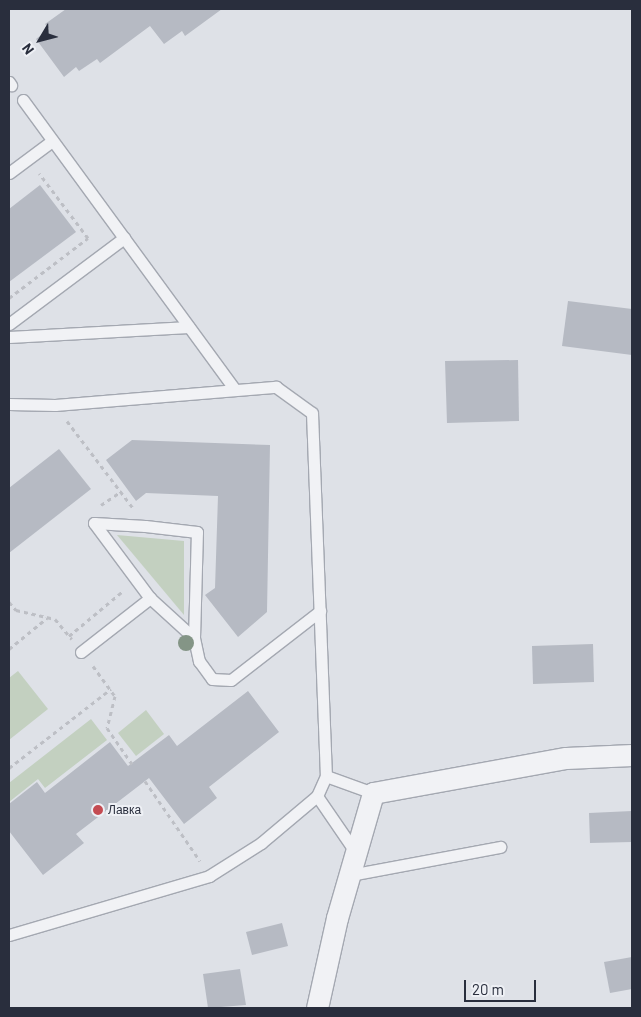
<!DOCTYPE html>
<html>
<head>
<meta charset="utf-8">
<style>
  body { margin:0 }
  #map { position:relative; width:641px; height:1017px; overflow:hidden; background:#dee1e7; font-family:Barlow,sans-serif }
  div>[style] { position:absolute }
  .green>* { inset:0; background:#c3d0c0 }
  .building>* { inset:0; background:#b6bac3 }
  .path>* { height:3px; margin-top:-1.5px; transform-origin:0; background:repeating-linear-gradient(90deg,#bdbfc5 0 4px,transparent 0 8px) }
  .roads { filter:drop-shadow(1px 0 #a4a8b1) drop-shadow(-1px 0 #a4a8b1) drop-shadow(0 1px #a4a8b1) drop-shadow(0 -1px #a4a8b1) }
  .service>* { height:11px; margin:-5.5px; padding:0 5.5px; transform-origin:5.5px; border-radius:5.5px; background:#f1f2f5 }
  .minor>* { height:21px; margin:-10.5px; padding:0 10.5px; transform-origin:10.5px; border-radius:10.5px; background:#f1f2f5 }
  .trees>* { width:16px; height:16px; margin:-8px; border-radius:50%; background:#849586 }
  .dots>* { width:14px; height:14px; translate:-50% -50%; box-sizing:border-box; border:2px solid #eef0f5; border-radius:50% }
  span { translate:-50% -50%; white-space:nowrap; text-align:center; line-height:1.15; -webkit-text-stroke:4px #eef0f5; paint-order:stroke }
  .poi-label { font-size:12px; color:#292e3d }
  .left { translate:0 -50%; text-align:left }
  .frame { position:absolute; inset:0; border:10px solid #292e3d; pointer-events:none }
  .north { position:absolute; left:15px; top:15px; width:50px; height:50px; -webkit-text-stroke:4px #eef0f5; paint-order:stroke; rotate:233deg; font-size:14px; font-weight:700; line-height:20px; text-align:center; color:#292e3d }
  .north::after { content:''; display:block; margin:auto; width:18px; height:22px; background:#292e3d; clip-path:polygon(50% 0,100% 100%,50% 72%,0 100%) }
  .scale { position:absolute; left:464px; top:980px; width:72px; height:22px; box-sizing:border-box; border:2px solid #292e3d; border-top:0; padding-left:6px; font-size:15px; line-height:18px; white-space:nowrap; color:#292e3d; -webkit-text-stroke:4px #eef0f5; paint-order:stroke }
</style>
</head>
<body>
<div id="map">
  <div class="green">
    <i style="clip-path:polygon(117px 535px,184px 541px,184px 615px)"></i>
    <i style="clip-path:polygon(18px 671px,48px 709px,9px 740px,9px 678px)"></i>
    <i style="clip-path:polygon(146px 710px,164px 734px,136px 756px,118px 733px)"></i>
    <i style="clip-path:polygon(91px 719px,107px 740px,45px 788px,38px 779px,9px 802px,9px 783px)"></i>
  </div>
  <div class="building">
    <i style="clip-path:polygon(66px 9px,222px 9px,185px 36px,182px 31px,164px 44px,150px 26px,100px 63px,97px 59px,79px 71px,76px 67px,64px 77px,36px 39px,49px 29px,45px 24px)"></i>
    <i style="clip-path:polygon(40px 185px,76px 232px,9px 282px,9px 209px)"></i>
    <i style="clip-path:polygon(568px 301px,632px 309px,632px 355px,562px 346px)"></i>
    <i style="clip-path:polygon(518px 360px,519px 421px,447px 423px,445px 361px)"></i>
    <i style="clip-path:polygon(132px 440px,270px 445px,267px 612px,238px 637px,205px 595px,215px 588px,218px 496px,146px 493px,136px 501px,106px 460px)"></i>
    <i style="clip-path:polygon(59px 449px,91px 489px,9px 553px,9px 488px)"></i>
    <i style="clip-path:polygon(593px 644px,594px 682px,533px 684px,532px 646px)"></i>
    <i style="clip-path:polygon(248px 691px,279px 732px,209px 787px,217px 798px,184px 824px,149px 778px,76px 834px,84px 843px,43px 875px,9px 831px,9px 804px,37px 782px,45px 793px,110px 742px,128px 766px,169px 735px,177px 746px)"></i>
    <i style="clip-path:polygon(632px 811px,632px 842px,590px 843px,589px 813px)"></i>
    <i style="clip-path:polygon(282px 923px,288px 946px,252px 955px,246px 932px)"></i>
    <i style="clip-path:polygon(632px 957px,632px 989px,610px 993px,604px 962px)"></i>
    <i style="clip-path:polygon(240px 969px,246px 1005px,208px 1008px,203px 974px)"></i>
  </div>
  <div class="path">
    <i style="left:9px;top:298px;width:99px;rotate:-37.2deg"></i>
    <i style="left:88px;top:238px;width:81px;rotate:-127deg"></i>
    <i style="left:67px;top:421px;width:109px;rotate:52.8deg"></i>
    <i style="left:101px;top:505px;width:25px;rotate:-34deg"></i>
    <i style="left:9px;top:602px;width:11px;rotate:49deg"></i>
    <i style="left:16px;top:610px;width:40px;rotate:13deg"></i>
    <i style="left:55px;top:619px;width:26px;rotate:50deg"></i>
    <i style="left:69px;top:636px;width:70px;rotate:-39.8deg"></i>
    <i style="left:9px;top:649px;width:49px;rotate:-39.2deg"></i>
    <i style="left:93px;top:666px;width:37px;rotate:54deg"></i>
    <i style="left:115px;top:696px;width:33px;rotate:104deg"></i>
    <i style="left:107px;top:728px;width:44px;rotate:55.2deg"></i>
    <i style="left:9px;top:768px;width:129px;rotate:-37.8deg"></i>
    <i style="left:145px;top:781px;width:97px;rotate:55.5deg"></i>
  </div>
  <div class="roads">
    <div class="service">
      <i style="left:9px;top:82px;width:4px;rotate:56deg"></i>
      <i style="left:23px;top:100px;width:359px;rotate:53.8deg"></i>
      <i style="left:9px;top:173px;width:54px;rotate:-36.7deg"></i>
      <i style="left:9px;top:324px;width:144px;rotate:-36.8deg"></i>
      <i style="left:9px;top:337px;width:180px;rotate:-3.2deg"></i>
      <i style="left:9px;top:404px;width:46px;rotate:1.2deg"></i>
      <i style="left:55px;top:405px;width:222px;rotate:-4.7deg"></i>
      <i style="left:276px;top:387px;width:44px;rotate:35.8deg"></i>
      <i style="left:312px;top:413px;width:363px;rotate:87.8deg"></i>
      <i style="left:194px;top:638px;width:106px;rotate:-88.4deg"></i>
      <i style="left:197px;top:532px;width:52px;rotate:-173.4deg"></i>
      <i style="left:145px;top:526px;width:51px;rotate:-176.6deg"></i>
      <i style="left:94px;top:523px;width:94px;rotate:53.3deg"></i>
      <i style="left:150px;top:598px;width:59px;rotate:42.3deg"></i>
      <i style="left:194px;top:638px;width:24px;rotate:78deg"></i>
      <i style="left:199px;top:661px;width:22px;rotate:54deg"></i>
      <i style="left:212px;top:679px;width:19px;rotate:3deg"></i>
      <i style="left:231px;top:680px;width:113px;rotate:-37.8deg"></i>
      <i style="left:81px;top:652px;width:88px;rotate:-38deg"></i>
      <i style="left:317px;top:796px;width:69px;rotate:55.6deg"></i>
      <i style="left:350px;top:875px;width:153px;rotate:-10.6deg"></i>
      <i style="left:9px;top:935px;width:209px;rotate:-16.4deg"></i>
      <i style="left:209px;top:876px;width:62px;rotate:-32.4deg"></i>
      <i style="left:261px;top:843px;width:73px;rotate:-40deg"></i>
      <i style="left:317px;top:796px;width:22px;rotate:-66deg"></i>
      <i style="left:326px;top:776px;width:50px;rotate:19.9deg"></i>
    </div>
    <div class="minor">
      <i style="left:317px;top:1008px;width:92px;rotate:-77.5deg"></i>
      <i style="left:337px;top:918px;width:130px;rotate:-73.9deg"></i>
      <i style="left:373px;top:793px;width:196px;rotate:-10.3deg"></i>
      <i style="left:566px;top:758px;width:66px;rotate:-2.6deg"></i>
    </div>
  </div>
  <div class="trees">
    <i style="left:186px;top:643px"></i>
  </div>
  <div class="dots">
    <i style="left:98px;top:810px;background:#c44b52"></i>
  </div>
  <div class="poi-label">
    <span class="left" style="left:108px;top:810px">Лавка</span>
  </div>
  <div class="frame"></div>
  <div class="north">N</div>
  <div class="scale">20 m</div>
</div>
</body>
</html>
